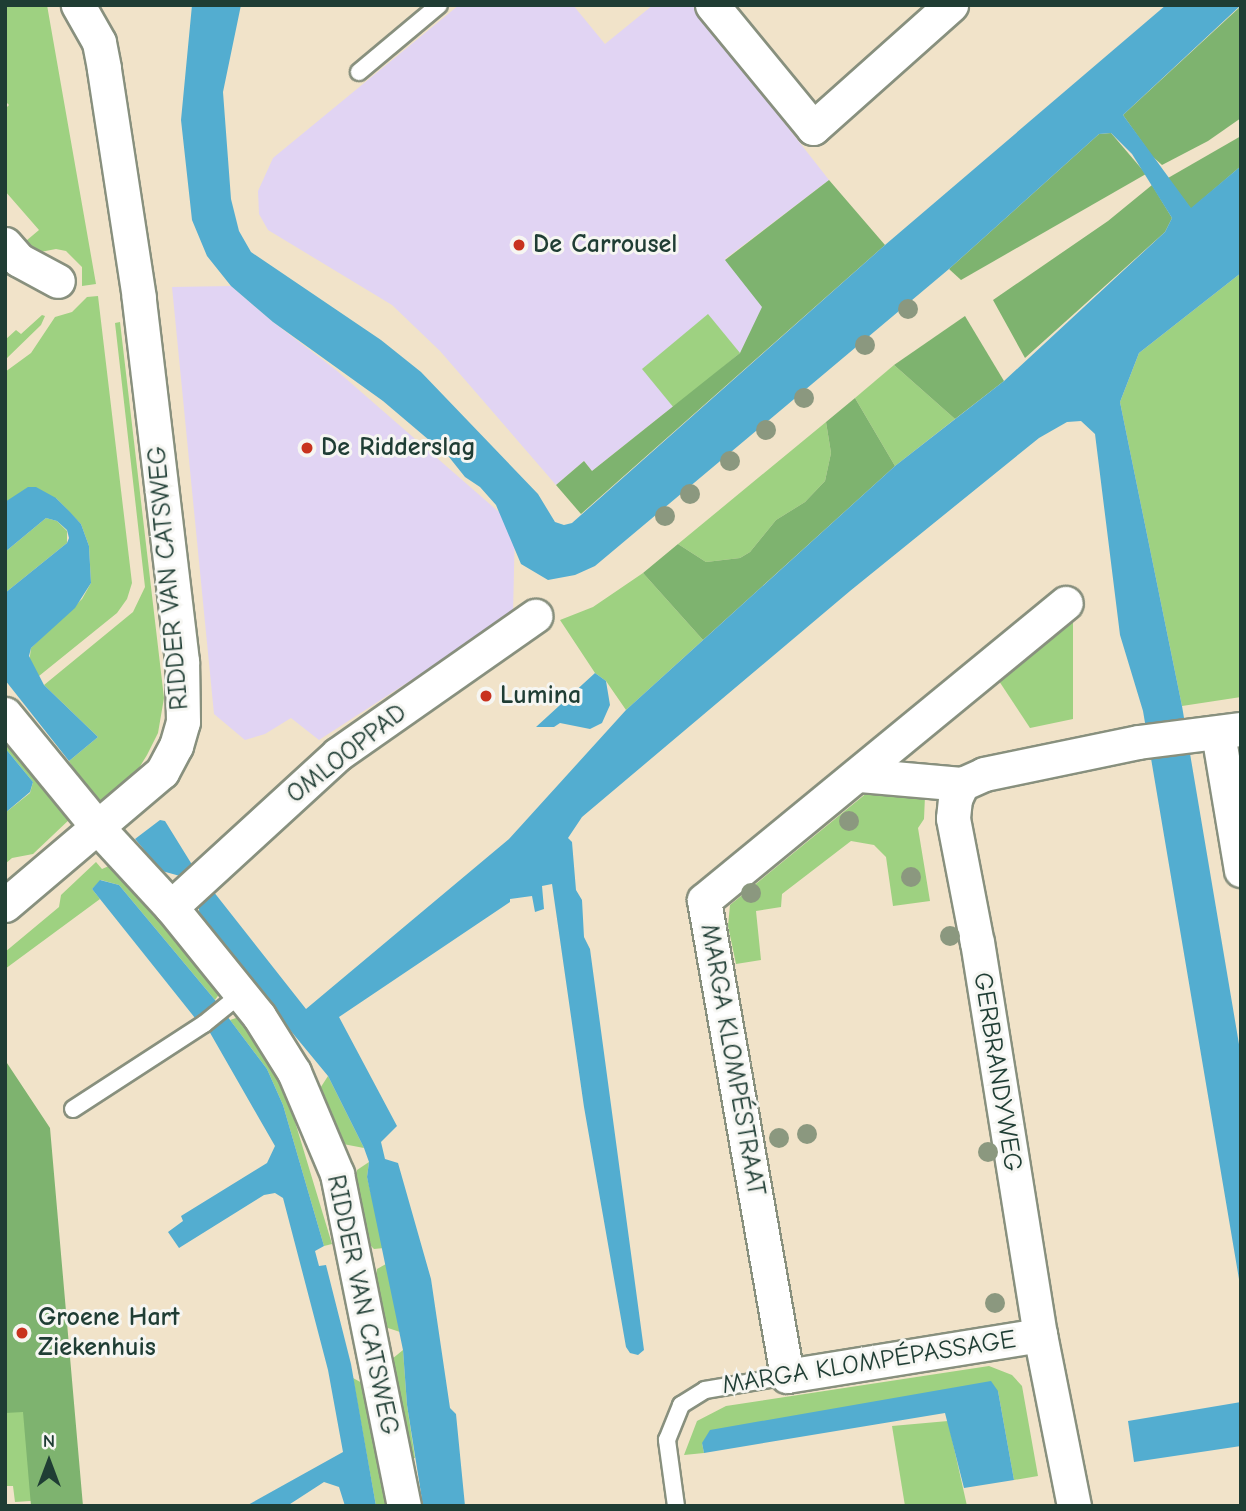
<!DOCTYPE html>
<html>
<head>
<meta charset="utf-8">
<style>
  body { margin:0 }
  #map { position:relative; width:1246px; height:1511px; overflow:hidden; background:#f1e3c9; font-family:"Comic Neue",sans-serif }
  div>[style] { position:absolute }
  .built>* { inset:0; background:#e1d4f3 }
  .green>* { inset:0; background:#9ed181 }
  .forest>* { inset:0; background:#7eb36f }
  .water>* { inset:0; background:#53add0 }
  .roads { filter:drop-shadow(2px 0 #88907e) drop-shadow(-2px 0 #88907e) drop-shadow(0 2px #88907e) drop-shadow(0 -2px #88907e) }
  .lane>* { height:16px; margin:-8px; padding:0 8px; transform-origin:8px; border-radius:8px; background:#fff }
  .street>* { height:33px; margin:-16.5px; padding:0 16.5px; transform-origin:16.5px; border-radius:16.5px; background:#fff }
  .trees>* { width:20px; height:20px; margin:-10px; border-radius:50%; background:#8b987f }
  .dots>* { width:19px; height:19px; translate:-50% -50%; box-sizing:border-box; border:4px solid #f6f6f2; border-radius:50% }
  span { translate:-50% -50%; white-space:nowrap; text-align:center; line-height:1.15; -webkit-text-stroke:6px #f6f6f2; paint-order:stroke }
  .poi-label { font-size:26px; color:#1f3d34; font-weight:700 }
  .left { translate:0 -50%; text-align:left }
  .street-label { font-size:26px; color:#1f3d34 }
  .frame { position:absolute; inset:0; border:7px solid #1f3d34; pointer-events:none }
  .north { position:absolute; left:14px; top:1427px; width:70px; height:70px; -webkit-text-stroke:5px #f6f6f2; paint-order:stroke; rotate:0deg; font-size:19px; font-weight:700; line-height:28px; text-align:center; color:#1f3d34 }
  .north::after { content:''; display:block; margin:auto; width:24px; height:32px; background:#1f3d34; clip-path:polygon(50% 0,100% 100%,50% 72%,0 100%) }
</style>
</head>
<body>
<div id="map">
  <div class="built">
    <i style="clip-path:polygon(459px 5px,573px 5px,605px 44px,653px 5px,692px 5px,829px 180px,725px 259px,763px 307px,740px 353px,592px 471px,584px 461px,556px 485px,440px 351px,392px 305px,268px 230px,259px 214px,258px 191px,273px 158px)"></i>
    <i style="clip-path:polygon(231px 286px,273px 322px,336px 370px,515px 526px,513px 614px,319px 740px,291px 718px,265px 734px,245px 740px,214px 714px,172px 287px)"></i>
  </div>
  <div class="green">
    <i style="clip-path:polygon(5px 5px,47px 5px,96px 284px,82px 286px,82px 267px,66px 251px,56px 249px,30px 254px,20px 246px,39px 230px,5px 191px,5px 109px,9px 105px,5px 101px)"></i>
    <i style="clip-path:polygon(1241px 273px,1241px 697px,1182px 706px,1120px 402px,1139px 353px)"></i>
    <i style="clip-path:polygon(98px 296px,132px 583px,127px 599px,117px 613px,39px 676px,29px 663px,31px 648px,82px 599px,91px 583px,89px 546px,81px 524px,56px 498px,5px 502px,5px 372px,31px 353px,55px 317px,72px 312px,87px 297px)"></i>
    <i style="clip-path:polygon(708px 314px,740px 353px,674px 408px,642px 369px)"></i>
    <i style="clip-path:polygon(42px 315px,45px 316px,41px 325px,5px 360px,5px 340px,16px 330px,21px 334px)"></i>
    <i style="clip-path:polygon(120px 322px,164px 698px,158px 733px,147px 755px,139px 768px,97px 806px,69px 761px,98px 737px,44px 685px,133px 612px,145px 587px,115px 323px)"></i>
    <i style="clip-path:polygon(894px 365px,955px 419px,895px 466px,855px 398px)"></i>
    <i style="clip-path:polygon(826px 422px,831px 453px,825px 481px,805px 502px,776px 520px,750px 552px,740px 558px,706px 562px,678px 544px)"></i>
    <i style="clip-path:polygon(46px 518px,57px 521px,67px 531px,67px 543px,5px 593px,5px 552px)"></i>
    <i style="clip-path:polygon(643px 573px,703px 640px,626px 710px,606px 681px,595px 673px,560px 620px,593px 607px)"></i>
    <i style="clip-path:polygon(1073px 619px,1073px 719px,1030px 728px,997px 678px)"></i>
    <i style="clip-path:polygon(5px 731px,72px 817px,33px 854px,12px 858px,5px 864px,5px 813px,30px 793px,33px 782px,5px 748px)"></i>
    <i style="clip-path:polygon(868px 792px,925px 796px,924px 819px,918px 828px,930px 901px,893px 906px,886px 857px,874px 845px,851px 841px,782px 894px,781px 907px,756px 911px,761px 960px,736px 964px,728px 926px,730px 905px)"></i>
    <i style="clip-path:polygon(96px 862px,102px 869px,111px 865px,139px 896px,220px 993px,215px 1000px,119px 885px,101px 880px,92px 889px,100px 899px,5px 969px,5px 952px,59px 907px,61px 895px)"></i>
    <i style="clip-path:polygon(239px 1017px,274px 1063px,286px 1092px,332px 1244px,324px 1246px,283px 1105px,267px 1069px,230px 1020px)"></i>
    <i style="clip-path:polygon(328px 1076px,364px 1148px,343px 1144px,319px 1090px)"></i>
    <i style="clip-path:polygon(369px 1162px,367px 1177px,384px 1248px,374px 1249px,371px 1246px,355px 1178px,357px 1170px)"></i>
    <i style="clip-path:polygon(386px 1264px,400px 1332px,385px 1327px,382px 1319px,376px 1276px,377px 1269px)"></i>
    <i style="clip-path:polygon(5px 1324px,45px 1500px,15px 1502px,13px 1486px,5px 1486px)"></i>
    <i style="clip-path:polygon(403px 1350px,407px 1405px,415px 1458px,409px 1459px,392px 1371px,392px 1359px)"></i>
    <i style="clip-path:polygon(989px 1366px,1012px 1375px,1022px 1386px,1038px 1476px,1014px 1480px,998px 1391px,702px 1443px,704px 1453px,684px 1455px,697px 1421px,726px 1406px)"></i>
    <i style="clip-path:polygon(353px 1378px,364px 1384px,390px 1506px,376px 1506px)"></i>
    <i style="clip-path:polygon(948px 1421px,967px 1506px,905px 1506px,892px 1426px)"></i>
  </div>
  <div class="forest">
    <i style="clip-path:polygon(1241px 6px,1241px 118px,1208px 141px,1162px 165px,1152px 156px,1123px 115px)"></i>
    <i style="clip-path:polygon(1111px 133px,1146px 174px,961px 280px,949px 269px,1099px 134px)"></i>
    <i style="clip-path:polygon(1241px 136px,1241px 166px,1191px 209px,1168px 178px)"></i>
    <i style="clip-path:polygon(829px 180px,885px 245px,581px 514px,556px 485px,584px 461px,592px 471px,740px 353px,762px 307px,725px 260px)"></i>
    <i style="clip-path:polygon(1152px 185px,1172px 218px,1165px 232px,1025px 358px,993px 300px,1108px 221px)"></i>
    <i style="clip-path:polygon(965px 316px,1004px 381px,955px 419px,894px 365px)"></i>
    <i style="clip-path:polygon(855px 398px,895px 466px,703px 640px,643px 573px,678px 544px,706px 562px,740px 558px,750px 552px,776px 520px,805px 502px,825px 481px,831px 453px,826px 422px)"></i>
    <i style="clip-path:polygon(5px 1060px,50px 1128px,83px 1506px,31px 1506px,23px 1412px,5px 1413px)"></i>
  </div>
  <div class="water">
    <i style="clip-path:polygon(192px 5px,241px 5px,223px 92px,231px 199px,239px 231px,251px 252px,381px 340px,421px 372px,538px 494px,555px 522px,564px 525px,572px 523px,885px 245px,1166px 5px,1241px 5px,1123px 115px,1191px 208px,1241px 166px,1241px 273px,1139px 353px,1120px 402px,1182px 706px,1241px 1056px,1241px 1291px,1143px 711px,1120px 635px,1095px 434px,1081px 421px,1067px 422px,1039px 438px,850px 591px,582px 817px,568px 838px,572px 842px,576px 890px,582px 900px,584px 937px,590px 949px,644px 1350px,638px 1355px,630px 1353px,626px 1347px,584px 1107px,552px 884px,542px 886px,544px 909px,535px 912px,532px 896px,510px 899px,510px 902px,339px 1017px,397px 1126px,381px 1142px,385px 1159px,398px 1163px,431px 1279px,450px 1408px,456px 1414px,465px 1506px,423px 1506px,407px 1405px,403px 1350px,367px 1177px,369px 1162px,364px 1148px,328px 1076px,200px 921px,198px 898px,180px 876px,162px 871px,135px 839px,160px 820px,165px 821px,191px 863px,306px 1009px,509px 839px,626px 710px,895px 466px,1004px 381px,1165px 232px,1172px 218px,1132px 154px,1111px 133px,1099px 134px,949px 269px,595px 566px,575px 575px,548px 580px,521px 564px,496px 505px,480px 487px,465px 477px,449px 457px,383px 401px,273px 322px,231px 286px,207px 256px,192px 220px,181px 120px)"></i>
    <i style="clip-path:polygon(28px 487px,36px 487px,56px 498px,70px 512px,81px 524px,89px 546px,91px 583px,75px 608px,31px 648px,29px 656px,44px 685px,98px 737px,69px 761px,5px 680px,5px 593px,67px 543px,69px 538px,67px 530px,57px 521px,46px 518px,5px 552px,5px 502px)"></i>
    <i style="clip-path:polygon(595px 673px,606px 681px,610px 705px,602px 723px,590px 729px,560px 723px,554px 727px,536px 727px)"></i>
    <i style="clip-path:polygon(5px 748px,33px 782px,30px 792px,5px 813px)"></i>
    <i style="clip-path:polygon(100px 880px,119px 885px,215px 1000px,267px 1069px,283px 1105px,324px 1246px,315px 1251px,319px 1266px,326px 1265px,351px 1364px,376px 1506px,345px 1506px,339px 1487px,324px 1482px,287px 1506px,246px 1506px,343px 1452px,328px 1370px,283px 1198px,275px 1193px,264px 1195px,179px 1248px,168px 1232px,183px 1221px,181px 1216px,267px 1163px,275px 1146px,205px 1024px,195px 1018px,92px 889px)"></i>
    <i style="clip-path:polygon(991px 1381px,998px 1391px,1014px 1480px,964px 1488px,945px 1413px,704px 1453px,702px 1443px,710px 1430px)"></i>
    <i style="clip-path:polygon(1241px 1402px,1241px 1446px,1134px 1462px,1128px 1421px)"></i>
  </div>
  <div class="roads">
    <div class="lane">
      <i style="left:359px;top:72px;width:104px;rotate:-39.9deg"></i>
      <i style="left:73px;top:1109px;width:156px;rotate:-33deg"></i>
      <i style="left:204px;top:1024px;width:48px;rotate:-39deg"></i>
      <i style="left:676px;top:1506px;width:67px;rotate:-97.8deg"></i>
      <i style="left:667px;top:1440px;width:38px;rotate:-68deg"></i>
      <i style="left:681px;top:1405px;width:28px;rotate:-32deg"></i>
      <i style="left:705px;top:1390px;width:83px;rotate:-9.7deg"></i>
    </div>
    <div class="street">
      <i style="left:712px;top:5px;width:159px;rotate:50.6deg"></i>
      <i style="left:813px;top:128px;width:185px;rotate:-41.7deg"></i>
      <i style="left:5px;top:244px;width:21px;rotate:49deg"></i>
      <i style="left:19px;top:260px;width:44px;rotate:28.3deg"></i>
      <i style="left:5px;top:714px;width:149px;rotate:50.7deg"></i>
      <i style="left:99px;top:829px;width:106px;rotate:47.3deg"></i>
      <i style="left:171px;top:907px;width:140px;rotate:51.1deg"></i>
      <i style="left:259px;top:1016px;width:66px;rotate:58deg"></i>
      <i style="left:294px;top:1072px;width:111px;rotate:67.1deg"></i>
      <i style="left:337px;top:1174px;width:339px;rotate:78.6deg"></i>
      <i style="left:1218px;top:733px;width:139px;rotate:80.5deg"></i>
      <i style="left:859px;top:775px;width:103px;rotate:5deg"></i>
      <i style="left:5px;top:905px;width:206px;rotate:-40.3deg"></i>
      <i style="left:162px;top:772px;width:30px;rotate:-62deg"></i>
      <i style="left:176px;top:746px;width:25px;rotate:-74deg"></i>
      <i style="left:183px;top:722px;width:61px;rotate:-90.9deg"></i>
      <i style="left:182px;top:661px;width:366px;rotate:-96.8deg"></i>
      <i style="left:139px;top:298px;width:233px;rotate:-98.7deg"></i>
      <i style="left:104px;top:68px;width:26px;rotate:-101deg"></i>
      <i style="left:99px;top:42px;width:43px;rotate:-119.6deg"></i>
      <i style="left:171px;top:907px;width:226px;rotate:-42.5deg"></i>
      <i style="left:338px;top:754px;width:241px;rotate:-35deg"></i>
      <i style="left:1040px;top:1335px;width:256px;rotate:170.8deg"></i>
      <i style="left:787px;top:1376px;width:483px;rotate:-99.9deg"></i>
      <i style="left:704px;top:900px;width:468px;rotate:-39.4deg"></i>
      <i style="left:1074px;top:1506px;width:174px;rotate:-101.2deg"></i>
      <i style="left:1040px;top:1335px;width:397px;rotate:-99.1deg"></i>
      <i style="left:977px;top:943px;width:127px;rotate:-100.9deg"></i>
      <i style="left:953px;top:818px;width:19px;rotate:-84deg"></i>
      <i style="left:955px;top:799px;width:17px;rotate:-65deg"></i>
      <i style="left:962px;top:784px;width:24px;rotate:-24deg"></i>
      <i style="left:984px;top:774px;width:157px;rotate:-11.7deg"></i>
      <i style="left:1138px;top:742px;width:104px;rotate:-7.2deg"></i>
    </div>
  </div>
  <div class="trees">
    <i style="left:908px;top:309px"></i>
    <i style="left:865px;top:345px"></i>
    <i style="left:804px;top:398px"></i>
    <i style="left:766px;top:430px"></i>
    <i style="left:730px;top:461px"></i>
    <i style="left:690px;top:494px"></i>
    <i style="left:665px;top:516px"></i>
    <i style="left:849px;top:821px"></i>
    <i style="left:911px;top:877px"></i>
    <i style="left:751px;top:893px"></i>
    <i style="left:950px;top:936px"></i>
    <i style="left:807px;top:1134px"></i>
    <i style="left:779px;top:1138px"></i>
    <i style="left:988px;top:1152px"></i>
    <i style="left:995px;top:1303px"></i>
  </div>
  <div class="dots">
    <i style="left:519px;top:245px;background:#c8321e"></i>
    <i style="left:307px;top:448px;background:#c8321e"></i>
    <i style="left:486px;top:696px;background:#c8321e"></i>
    <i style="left:22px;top:1333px;background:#c8321e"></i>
  </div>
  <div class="poi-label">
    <span class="left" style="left:533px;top:245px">De Carrousel</span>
    <span class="left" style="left:321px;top:448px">De Ridderslag</span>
    <span class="left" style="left:500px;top:696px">Lumina</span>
    <span class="left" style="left:38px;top:1333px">Groene Hart<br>Ziekenhuis</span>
  </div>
  <div class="street-label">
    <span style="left:169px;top:578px;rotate:-95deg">RIDDER VAN CATSWEG</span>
    <span style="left:347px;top:754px;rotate:-38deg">OMLOOPPAD</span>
    <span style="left:732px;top:1060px;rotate:80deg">MARGA KLOMPÉSTRAAT</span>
    <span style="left:997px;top:1072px;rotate:81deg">GERBRANDYWEG</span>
    <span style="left:362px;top:1305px;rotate:78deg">RIDDER VAN CATSWEG</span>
    <span style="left:869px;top:1363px;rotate:-9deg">MARGA KLOMPÉPASSAGE</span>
  </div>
  <div class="frame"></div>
  <div class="north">N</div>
</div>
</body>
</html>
